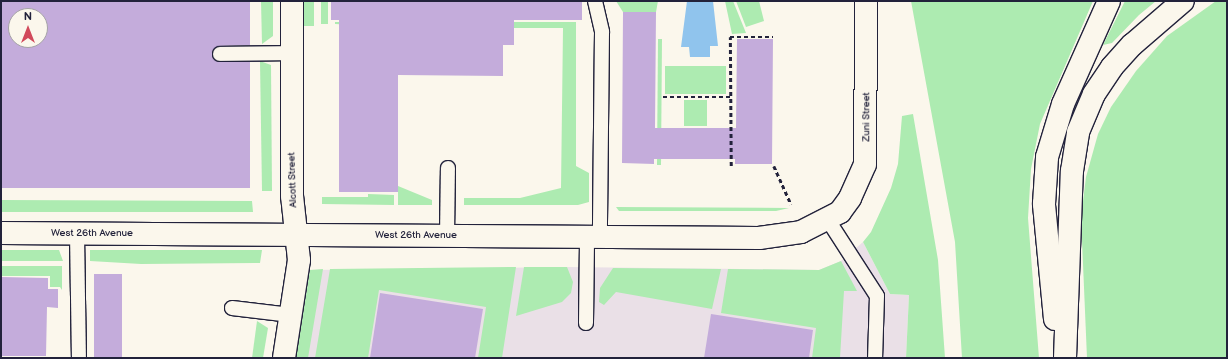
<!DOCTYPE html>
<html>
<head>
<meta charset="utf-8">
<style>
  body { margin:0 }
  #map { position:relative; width:1228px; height:359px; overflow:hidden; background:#fbf7ec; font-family:"Balsamiq Sans",sans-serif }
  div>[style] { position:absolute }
  .built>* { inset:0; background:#eae0e7 }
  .green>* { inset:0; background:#adebb1 }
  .water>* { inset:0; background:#90c4ed }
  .building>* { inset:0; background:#c4acdb }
  .path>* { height:2.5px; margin-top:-1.25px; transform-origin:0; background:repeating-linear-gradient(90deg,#22223b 0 4px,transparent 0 7px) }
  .roads { filter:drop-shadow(1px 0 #22223b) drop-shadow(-1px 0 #22223b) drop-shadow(0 1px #22223b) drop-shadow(0 -1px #22223b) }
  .lane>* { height:14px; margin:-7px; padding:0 7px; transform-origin:7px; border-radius:7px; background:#fbf7ec }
  .street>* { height:22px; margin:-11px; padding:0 11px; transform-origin:11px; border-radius:11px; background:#fbf7ec }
  .secondary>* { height:22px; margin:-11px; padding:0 11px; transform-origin:11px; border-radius:11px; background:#fbf7ec }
  .highway>* { height:22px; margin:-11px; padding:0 11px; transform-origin:11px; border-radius:11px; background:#fbf7ec }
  span { translate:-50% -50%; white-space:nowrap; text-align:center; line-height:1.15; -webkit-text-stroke:3.5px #fbf7ec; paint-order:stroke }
  .street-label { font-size:10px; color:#22223b }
  .frame { position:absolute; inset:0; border:2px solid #22223b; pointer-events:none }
  .north { position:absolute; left:8px; top:8px; width:40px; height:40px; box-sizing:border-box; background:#fbf7ec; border:1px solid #a4a2a5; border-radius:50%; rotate:0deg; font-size:11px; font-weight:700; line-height:16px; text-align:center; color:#22223b }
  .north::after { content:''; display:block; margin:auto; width:14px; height:18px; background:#d1495b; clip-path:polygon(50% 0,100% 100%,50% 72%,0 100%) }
</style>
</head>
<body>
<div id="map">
  <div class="built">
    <i style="clip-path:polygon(863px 242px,890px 294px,909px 295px,906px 358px,296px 358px,310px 270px,567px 267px,819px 270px,841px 261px)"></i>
  </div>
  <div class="green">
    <i style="clip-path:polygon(261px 1px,273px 1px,273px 36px,262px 44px)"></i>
    <i style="clip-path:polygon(302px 1px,314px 1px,314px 26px,302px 26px)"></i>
    <i style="clip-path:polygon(321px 1px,328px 1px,328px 24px,321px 24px)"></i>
    <i style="clip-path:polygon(616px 1px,658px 1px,656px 12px,623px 12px)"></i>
    <i style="clip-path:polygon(725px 1px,733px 1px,746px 33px,732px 34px)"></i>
    <i style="clip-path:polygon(736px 1px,759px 1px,764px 21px,746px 27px)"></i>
    <i style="clip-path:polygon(911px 1px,1093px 1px,1040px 124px,1031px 169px,1028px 218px,1039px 358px,962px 358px,955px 242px)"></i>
    <i style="clip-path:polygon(1125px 1px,1156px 1px,1139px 15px,1112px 43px,1103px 45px)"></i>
    <i style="clip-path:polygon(1216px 1px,1227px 1px,1227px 358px,1087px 358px,1081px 217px,1086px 177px,1098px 134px,1111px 107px,1136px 71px,1167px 36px)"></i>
    <i style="clip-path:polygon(335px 22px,576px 22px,576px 166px,589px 173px,589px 202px,578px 205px,464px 205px,464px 198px,520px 198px,561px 188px,563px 28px,409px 28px,335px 24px)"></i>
    <i style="clip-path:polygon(658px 39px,662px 39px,661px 165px,657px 165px)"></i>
    <i style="clip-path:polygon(260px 61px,271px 65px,272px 191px,262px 191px)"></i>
    <i style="clip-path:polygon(665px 66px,726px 66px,726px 94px,665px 94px)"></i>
    <i style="clip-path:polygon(684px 100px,707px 100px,707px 126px,684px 126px)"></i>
    <i style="clip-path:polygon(913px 114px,938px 260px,945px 358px,906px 358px,909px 295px,890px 294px,863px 242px,871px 232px,891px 188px,898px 164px,902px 116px)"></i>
    <i style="clip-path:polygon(398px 186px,432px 200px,432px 205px,398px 205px)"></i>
    <i style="clip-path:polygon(368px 194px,394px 195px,394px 205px,322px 204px,322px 197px,368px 197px)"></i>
    <i style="clip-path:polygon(1px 200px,252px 201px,253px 212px,1px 212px)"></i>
    <i style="clip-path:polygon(616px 207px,789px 208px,776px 211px,619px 211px)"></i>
    <i style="clip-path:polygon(1px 250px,59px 250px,63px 261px,1px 261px)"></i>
    <i style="clip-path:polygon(90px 250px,262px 250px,260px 263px,141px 264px,90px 261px)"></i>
    <i style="clip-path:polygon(841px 261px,857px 291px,844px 291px,840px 358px,812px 358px,816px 328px,721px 313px,728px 269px,819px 270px)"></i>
    <i style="clip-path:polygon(1px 266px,62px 266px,62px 290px,60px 287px,50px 287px,50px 276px,1px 276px)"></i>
    <i style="clip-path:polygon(516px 267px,502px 358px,478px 358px,486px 307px,379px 290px,368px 358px,315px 358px,330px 269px)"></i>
    <i style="clip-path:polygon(524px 267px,567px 267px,573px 282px,571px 293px,562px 302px,516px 316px)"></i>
    <i style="clip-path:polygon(613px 268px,721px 269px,712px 309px,616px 292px,604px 305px,599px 302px,600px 288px)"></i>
    <i style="clip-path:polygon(323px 269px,308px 358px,296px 358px,310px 270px)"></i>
    <i style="clip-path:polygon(257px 321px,268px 328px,263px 358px,252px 358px)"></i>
  </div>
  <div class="water">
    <i style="clip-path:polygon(687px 1px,713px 1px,718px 46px,710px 46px,710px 57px,690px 57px,689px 47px,681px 47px)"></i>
  </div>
  <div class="building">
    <i style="clip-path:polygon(evenodd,1px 1px,250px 1px,250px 45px,219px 46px,213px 50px,212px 54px,213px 59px,220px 62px,250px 62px,250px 188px,1px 188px,1px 1px,16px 16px,40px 16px,40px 40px,16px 40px,16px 16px)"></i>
    <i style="clip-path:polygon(331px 1px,582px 1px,582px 20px,514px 20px,514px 45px,503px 45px,503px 76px,398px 75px,398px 192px,339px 192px,339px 20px,331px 20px)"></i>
    <i style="clip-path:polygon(623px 12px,656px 12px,655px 128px,736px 128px,737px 39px,773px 39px,772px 164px,735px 164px,735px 159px,654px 159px,654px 164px,622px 163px)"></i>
    <i style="clip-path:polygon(94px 274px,122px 274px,122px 358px,94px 358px)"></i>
    <i style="clip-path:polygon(1px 277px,48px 278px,48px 289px,58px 289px,58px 308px,47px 307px,46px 356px,1px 356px)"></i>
    <i style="clip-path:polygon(380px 293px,483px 309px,475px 358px,370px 358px)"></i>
    <i style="clip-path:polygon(711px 314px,813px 330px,809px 358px,704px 358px)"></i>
  </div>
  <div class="path">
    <i style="left:663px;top:97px;width:67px"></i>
    <i style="left:731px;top:166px;width:129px;rotate:-90.4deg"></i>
    <i style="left:730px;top:37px;width:43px"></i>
    <i style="left:774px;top:166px;width:42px;rotate:65.9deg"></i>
  </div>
  <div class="roads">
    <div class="lane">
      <i style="left:595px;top:1px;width:32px;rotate:77deg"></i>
      <i style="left:602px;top:32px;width:205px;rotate:90.6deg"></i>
      <i style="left:220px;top:54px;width:72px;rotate:-0.8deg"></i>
      <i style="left:828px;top:220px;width:90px;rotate:57.2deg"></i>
      <i style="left:877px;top:296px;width:62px;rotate:91.8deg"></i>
      <i style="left:77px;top:234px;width:124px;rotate:89.1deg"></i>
      <i style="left:447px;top:236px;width:68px;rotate:-89.2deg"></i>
      <i style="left:232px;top:308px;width:59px;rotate:6.8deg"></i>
      <i style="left:586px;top:323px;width:86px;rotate:-89.3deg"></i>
    </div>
    <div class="street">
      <i style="left:284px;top:358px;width:99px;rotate:-81.3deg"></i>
      <i style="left:299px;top:260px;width:64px;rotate:-96.2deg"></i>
      <i style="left:292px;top:196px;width:195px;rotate:-90deg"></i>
    </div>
    <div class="secondary">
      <i style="left:1px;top:233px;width:758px;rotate:0.38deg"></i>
      <i style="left:759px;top:238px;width:42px;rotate:-8.1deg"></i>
      <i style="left:801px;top:232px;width:44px;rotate:-27.1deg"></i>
      <i style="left:840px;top:212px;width:17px;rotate:-54deg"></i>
      <i style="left:850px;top:198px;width:37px;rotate:-66deg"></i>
      <i style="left:865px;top:164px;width:163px;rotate:-89.6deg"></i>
    </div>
    <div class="highway">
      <i style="left:1055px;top:319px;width:116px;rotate:-95.5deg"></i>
      <i style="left:1044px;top:204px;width:47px;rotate:-86.3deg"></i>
      <i style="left:1047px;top:157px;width:55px;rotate:-73.2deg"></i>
      <i style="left:1063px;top:104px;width:113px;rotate:-65.9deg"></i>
      <i style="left:1065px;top:358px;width:187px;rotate:-87.9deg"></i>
      <i style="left:1072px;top:171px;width:39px;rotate:-81deg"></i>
      <i style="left:1078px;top:132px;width:41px;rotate:-67.2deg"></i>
      <i style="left:1094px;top:94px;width:32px;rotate:-56deg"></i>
      <i style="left:1112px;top:67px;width:30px;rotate:-48deg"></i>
      <i style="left:1132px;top:45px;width:67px;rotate:-40.8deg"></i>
    </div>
  </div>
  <div class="street-label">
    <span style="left:867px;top:117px;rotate:-90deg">Zuni Street</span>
    <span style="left:293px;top:180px;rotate:-92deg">Alcott Street</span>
    <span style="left:92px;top:234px">West 26th Avenue</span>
    <span style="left:416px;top:236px">West 26th Avenue</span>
  </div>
  <div class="frame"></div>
  <div class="north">N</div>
</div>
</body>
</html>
